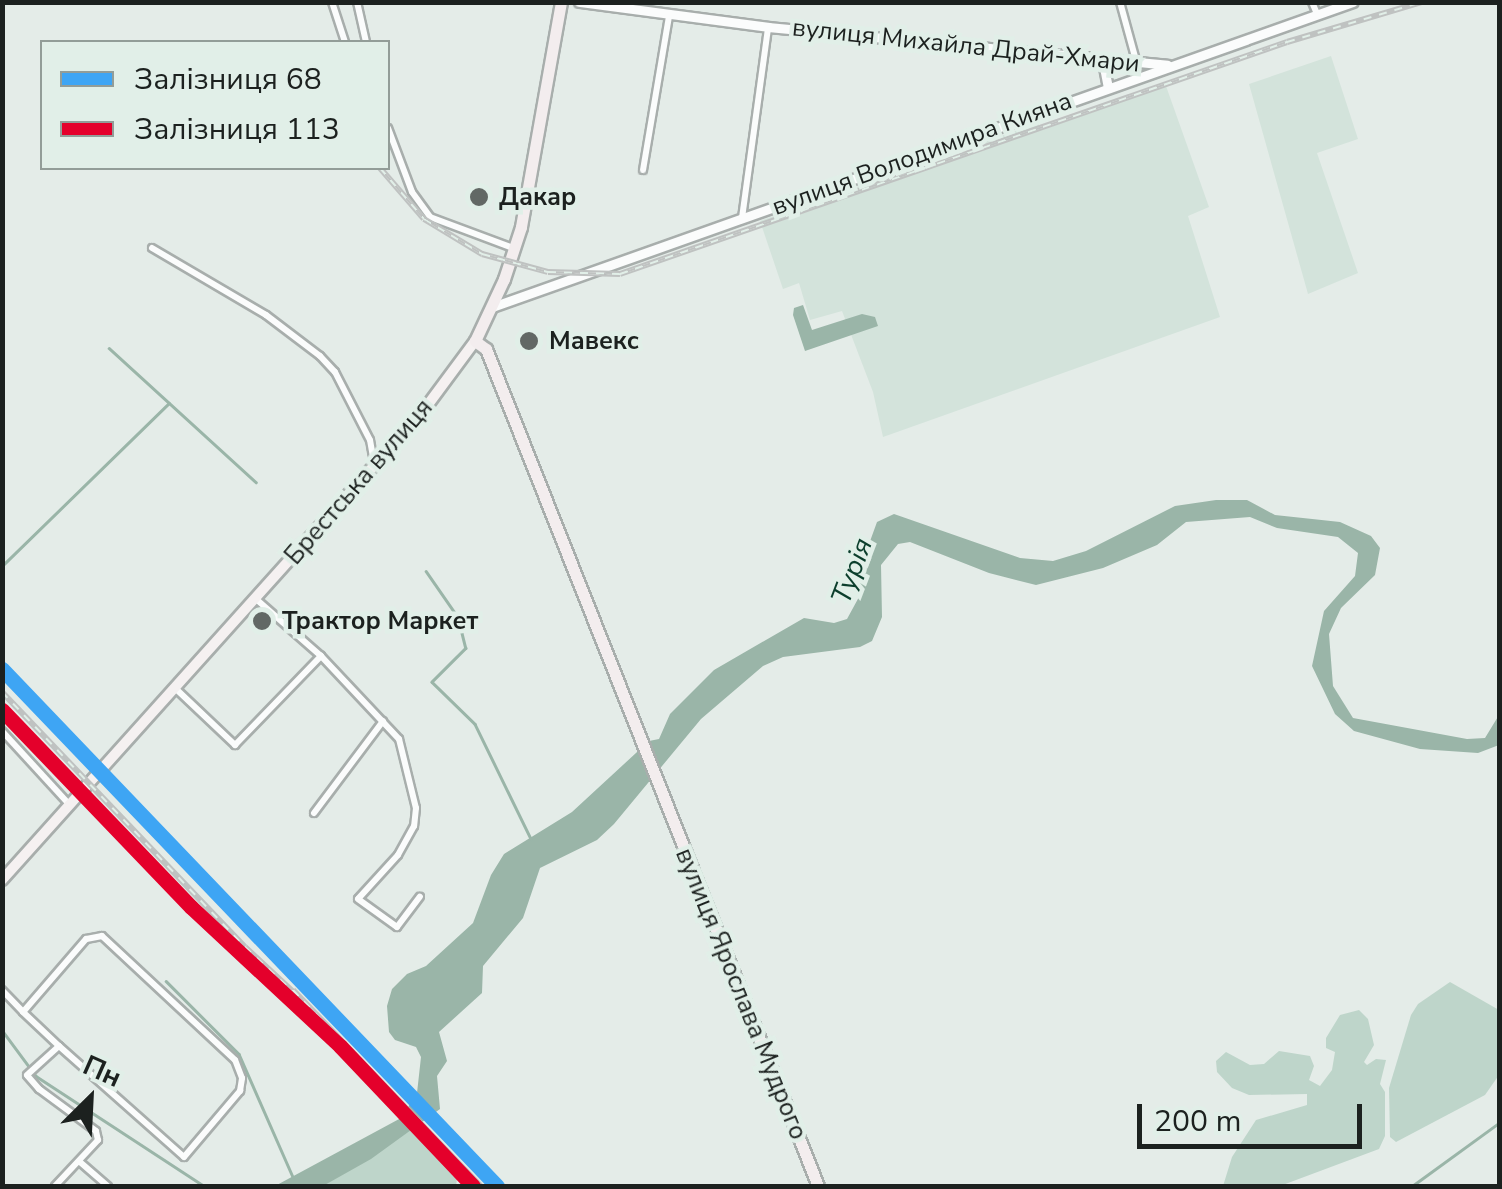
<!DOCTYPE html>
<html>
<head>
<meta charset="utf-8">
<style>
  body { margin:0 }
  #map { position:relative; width:1502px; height:1189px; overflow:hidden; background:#e4ece8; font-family:"Nunito Sans",sans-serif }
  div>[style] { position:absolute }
  .built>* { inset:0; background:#d3e3db }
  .green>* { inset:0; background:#bed5ca }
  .water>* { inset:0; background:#9ab5a8 }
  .stream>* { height:2.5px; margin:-1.25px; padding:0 1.25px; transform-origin:1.25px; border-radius:1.25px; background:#9ab5a8 }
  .roads { filter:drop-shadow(2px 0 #a8aeac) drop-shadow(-2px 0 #a8aeac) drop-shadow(0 2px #a8aeac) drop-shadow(0 -2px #a8aeac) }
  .minor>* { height:6px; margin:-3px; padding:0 3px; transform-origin:3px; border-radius:3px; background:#fbfcfc }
  .secondary>* { height:9px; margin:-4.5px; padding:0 4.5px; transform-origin:4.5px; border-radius:4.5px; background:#fbfcfc }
  .primary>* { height:10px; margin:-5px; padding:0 5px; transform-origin:5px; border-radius:5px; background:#f5f1f1 }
  .trunk>* { height:11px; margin:-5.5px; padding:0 5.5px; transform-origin:5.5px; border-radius:5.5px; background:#f3edee }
  .rail>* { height:6px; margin-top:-3px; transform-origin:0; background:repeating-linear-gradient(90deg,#e1efe8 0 8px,#bfc2c1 0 16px); box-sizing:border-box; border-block:2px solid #bfc2c1 }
  .rail-1>* { height:15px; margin:-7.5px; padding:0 7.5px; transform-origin:7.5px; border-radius:7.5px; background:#3ea5f4 }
  .rail-2>* { height:15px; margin:-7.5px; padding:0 7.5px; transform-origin:7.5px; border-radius:7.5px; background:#e4002b }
  .dots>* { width:28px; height:28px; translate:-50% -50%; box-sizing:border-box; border:5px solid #e1efe8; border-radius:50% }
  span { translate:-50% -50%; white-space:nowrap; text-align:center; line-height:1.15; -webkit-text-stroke:9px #e1efe8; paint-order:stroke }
  .street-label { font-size:25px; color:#1c211f }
  .poi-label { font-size:25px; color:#1c211f; font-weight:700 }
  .left { translate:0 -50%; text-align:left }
  .water-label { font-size:28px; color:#0b3e2c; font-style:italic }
  .frame { position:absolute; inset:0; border:5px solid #1c211f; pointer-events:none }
  .legend { position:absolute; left:40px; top:40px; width:350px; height:130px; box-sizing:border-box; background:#e1efe8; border:2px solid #929d98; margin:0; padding:12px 18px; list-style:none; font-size:30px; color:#1c211f }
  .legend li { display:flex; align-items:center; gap:20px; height:50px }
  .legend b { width:50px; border:2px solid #929d98 }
  .north { position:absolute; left:40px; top:1049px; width:100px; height:100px; -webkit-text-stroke:8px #e1efe8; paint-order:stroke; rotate:24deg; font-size:28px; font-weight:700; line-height:40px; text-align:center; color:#1c211f }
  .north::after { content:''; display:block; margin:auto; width:35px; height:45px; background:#1c211f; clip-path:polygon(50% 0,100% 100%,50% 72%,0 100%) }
  .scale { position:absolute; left:1137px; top:1104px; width:225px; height:45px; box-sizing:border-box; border:5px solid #1c211f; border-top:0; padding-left:12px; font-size:30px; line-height:35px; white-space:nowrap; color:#1c211f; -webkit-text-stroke:8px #e1efe8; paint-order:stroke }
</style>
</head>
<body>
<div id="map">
  <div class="built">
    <i style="clip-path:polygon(1331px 56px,1358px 139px,1317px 153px,1358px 273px,1308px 294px,1249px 84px)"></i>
    <i style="clip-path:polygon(1166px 86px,1209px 207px,1188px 216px,1220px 317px,883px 437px,873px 392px,842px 311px,810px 320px,799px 283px,783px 289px,760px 221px,1038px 123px,1042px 130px)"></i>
  </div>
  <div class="green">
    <i style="clip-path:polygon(1450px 982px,1499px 1010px,1499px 1075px,1485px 1095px,1396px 1142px,1390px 1137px,1389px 1088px,1411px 1015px,1418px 1004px)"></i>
    <i style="clip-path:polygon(1359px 1010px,1368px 1019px,1374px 1045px,1364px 1062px,1367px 1065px,1376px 1059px,1386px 1060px,1380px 1084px,1385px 1092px,1385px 1136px,1379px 1149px,1280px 1186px,1223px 1186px,1232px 1157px,1256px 1120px,1307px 1105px,1307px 1094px,1249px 1095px,1232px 1088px,1217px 1072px,1216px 1061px,1226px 1052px,1250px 1065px,1264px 1064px,1279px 1051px,1310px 1056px,1314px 1066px,1309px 1080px,1320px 1086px,1332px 1070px,1335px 1052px,1326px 1048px,1326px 1038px,1340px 1015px)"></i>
    <i style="clip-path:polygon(415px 1125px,458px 1173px,456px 1186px,323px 1186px)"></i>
  </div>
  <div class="water">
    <i style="clip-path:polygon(803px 305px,812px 330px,862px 314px,875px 317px,878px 326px,805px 351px,793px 315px,794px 308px)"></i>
    <i style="clip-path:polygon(1216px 500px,1247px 500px,1275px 515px,1340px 522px,1371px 536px,1380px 548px,1375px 575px,1341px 608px,1329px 634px,1333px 686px,1353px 718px,1467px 739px,1485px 738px,1499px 715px,1499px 745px,1478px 753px,1420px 749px,1354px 731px,1335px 714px,1312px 666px,1324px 611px,1355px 576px,1358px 553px,1338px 537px,1277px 528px,1250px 517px,1186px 522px,1157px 545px,1103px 568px,1036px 585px,989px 573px,910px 542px,898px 544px,881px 565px,882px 617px,872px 641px,860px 647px,783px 657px,763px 666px,701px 719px,614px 824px,597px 840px,540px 868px,523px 918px,483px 966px,482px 993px,439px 1032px,447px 1061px,437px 1076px,440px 1109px,371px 1159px,323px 1186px,275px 1186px,401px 1118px,417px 1093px,421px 1057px,416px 1047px,395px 1040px,389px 1032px,387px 1006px,392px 989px,407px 974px,426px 966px,473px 923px,491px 875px,504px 854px,572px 812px,649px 741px,659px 739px,670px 714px,714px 670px,804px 618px,834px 623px,847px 619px,859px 597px,861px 566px,877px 522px,894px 514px,1020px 558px,1053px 561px,1086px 551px,1175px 506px)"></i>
  </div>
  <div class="stream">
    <i style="left:109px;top:348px;width:199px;rotate:42.4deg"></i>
    <i style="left:2px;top:566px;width:233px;rotate:-44.3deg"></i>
    <i style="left:426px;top:571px;width:56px;rotate:55.2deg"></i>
    <i style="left:458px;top:617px;width:32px;rotate:76deg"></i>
    <i style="left:466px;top:648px;width:48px;rotate:135deg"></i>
    <i style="left:432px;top:682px;width:60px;rotate:44.3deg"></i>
    <i style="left:475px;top:724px;width:128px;rotate:64deg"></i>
    <i style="left:166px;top:981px;width:103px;rotate:45deg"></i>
    <i style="left:239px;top:1054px;width:134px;rotate:66.3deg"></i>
    <i style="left:2px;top:1030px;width:57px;rotate:53.5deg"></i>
    <i style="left:36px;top:1076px;width:201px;rotate:33.2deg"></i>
    <i style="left:1412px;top:1186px;width:109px;rotate:-36deg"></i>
  </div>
  <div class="roads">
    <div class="minor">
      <i style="left:332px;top:2px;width:42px;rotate:72deg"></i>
      <i style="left:357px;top:2px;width:41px;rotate:77.3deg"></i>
      <i style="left:1120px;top:2px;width:64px;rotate:74.7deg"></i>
      <i style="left:1312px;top:2px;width:13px;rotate:67deg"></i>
      <i style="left:388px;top:128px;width:68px;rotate:69.4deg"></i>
      <i style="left:412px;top:192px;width:31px;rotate:54deg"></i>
      <i style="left:430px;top:217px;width:89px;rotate:20.5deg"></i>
      <i style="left:643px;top:170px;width:156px;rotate:-80.4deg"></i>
      <i style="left:742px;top:218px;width:193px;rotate:-82.2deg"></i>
      <i style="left:152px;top:248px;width:132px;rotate:30.4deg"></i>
      <i style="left:266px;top:315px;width:68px;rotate:37.2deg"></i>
      <i style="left:320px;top:356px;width:22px;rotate:47deg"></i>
      <i style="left:335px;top:372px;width:76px;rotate:62.8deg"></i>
      <i style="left:370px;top:440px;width:23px;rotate:80deg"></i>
      <i style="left:256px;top:599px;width:86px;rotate:41.2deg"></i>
      <i style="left:321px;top:656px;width:114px;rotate:46.8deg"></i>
      <i style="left:399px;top:739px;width:71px;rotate:76.2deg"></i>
      <i style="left:416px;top:808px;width:18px;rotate:96deg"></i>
      <i style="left:414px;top:826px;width:33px;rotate:119deg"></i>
      <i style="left:398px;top:855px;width:59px;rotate:132.3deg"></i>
      <i style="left:358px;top:899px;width:48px;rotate:35.7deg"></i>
      <i style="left:397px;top:927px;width:38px;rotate:-53deg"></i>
      <i style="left:175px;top:688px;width:83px;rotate:43.5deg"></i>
      <i style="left:235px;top:745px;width:124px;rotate:-46deg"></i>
      <i style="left:2px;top:731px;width:99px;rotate:47.5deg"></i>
      <i style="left:314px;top:813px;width:115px;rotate:-53.1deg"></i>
      <i style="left:2px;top:990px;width:30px;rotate:46deg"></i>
      <i style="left:23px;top:1012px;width:50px;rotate:43.4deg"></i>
      <i style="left:59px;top:1046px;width:167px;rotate:41.6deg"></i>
      <i style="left:184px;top:1157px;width:87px;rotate:-49.7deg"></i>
      <i style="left:240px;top:1091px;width:13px;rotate:-81deg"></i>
      <i style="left:242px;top:1078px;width:19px;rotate:-111deg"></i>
      <i style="left:235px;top:1060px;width:182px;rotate:-137deg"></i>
      <i style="left:102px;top:936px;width:16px;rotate:169deg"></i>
      <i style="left:86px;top:939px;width:96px;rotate:130.8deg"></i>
      <i style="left:80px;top:1162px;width:37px;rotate:41deg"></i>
      <i style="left:55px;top:1186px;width:63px;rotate:-46.9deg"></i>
      <i style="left:98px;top:1140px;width:9px;rotate:-103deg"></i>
      <i style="left:96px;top:1131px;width:71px;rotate:-143.6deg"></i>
      <i style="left:39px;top:1089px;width:18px;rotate:-131deg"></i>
      <i style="left:27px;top:1075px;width:43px;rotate:-42.2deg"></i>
    </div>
    <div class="secondary">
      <i style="left:579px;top:2px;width:191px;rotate:7.5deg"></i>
      <i style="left:768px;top:27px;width:401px;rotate:5.4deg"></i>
      <i style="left:1103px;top:62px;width:26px;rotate:79deg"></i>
      <i style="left:492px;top:307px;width:913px;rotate:-19.51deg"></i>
    </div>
    <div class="primary">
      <i style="left:2px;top:880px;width:632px;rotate:-48.08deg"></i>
      <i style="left:424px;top:410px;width:86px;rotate:-53.5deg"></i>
    </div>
    <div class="trunk">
      <i style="left:561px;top:2px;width:229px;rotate:100.1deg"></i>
      <i style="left:521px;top:227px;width:55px;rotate:108.1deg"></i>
      <i style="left:504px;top:279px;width:68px;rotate:115.1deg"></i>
      <i style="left:475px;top:341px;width:14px;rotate:36deg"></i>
      <i style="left:486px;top:349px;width:900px;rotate:68.36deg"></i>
    </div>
  </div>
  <div class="rail">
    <i style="left:380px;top:168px;width:67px;rotate:49.2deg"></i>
    <i style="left:424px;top:219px;width:68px;rotate:31.1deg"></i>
    <i style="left:482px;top:254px;width:68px;rotate:15.3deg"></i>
    <i style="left:548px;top:272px;width:72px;rotate:1.6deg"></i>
    <i style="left:620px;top:274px;width:706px;rotate:-19.18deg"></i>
    <i style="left:1287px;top:42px;width:141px;rotate:-16.5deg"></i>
    <i style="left:2px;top:692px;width:352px;rotate:46.4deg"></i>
    <i style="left:245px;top:947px;width:78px;rotate:42.9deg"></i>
    <i style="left:293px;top:990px;width:271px;rotate:46.3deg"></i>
  </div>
  <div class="rail-1">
    <i style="left:2px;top:669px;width:716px;rotate:46.25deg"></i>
  </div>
  <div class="rail-2">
    <i style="left:2px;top:710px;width:273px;rotate:46.2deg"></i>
    <i style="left:191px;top:907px;width:204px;rotate:43deg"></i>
    <i style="left:340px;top:1046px;width:193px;rotate:46.5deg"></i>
  </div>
  <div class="dots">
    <i style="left:479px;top:197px;background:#626865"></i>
    <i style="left:529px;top:341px;background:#626865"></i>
    <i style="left:262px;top:621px;background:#626865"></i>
  </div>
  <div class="street-label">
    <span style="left:966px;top:46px;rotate:6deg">вулиця Михайла Драй-Хмари</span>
    <span style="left:922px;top:154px;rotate:-20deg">вулиця Володимира Кияна</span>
    <span style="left:359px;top:482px;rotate:-49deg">Брестська вулиця</span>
    <span style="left:741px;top:994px;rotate:68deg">вулиця Ярослава Мудрого</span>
  </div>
  <div class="poi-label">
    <span class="left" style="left:499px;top:197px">Дакар</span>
    <span class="left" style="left:549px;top:341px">Мавекс</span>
    <span class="left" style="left:282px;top:621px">Трактор Маркет</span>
  </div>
  <div class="water-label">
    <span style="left:852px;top:571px;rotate:-69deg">Турія</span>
  </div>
  <div class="frame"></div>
  <ul class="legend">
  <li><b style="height:12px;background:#3ea5f4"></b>Залізниця 68</li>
  <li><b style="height:12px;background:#e4002b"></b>Залізниця 113</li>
  </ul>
  <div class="north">Пн</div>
  <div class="scale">200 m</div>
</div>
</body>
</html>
